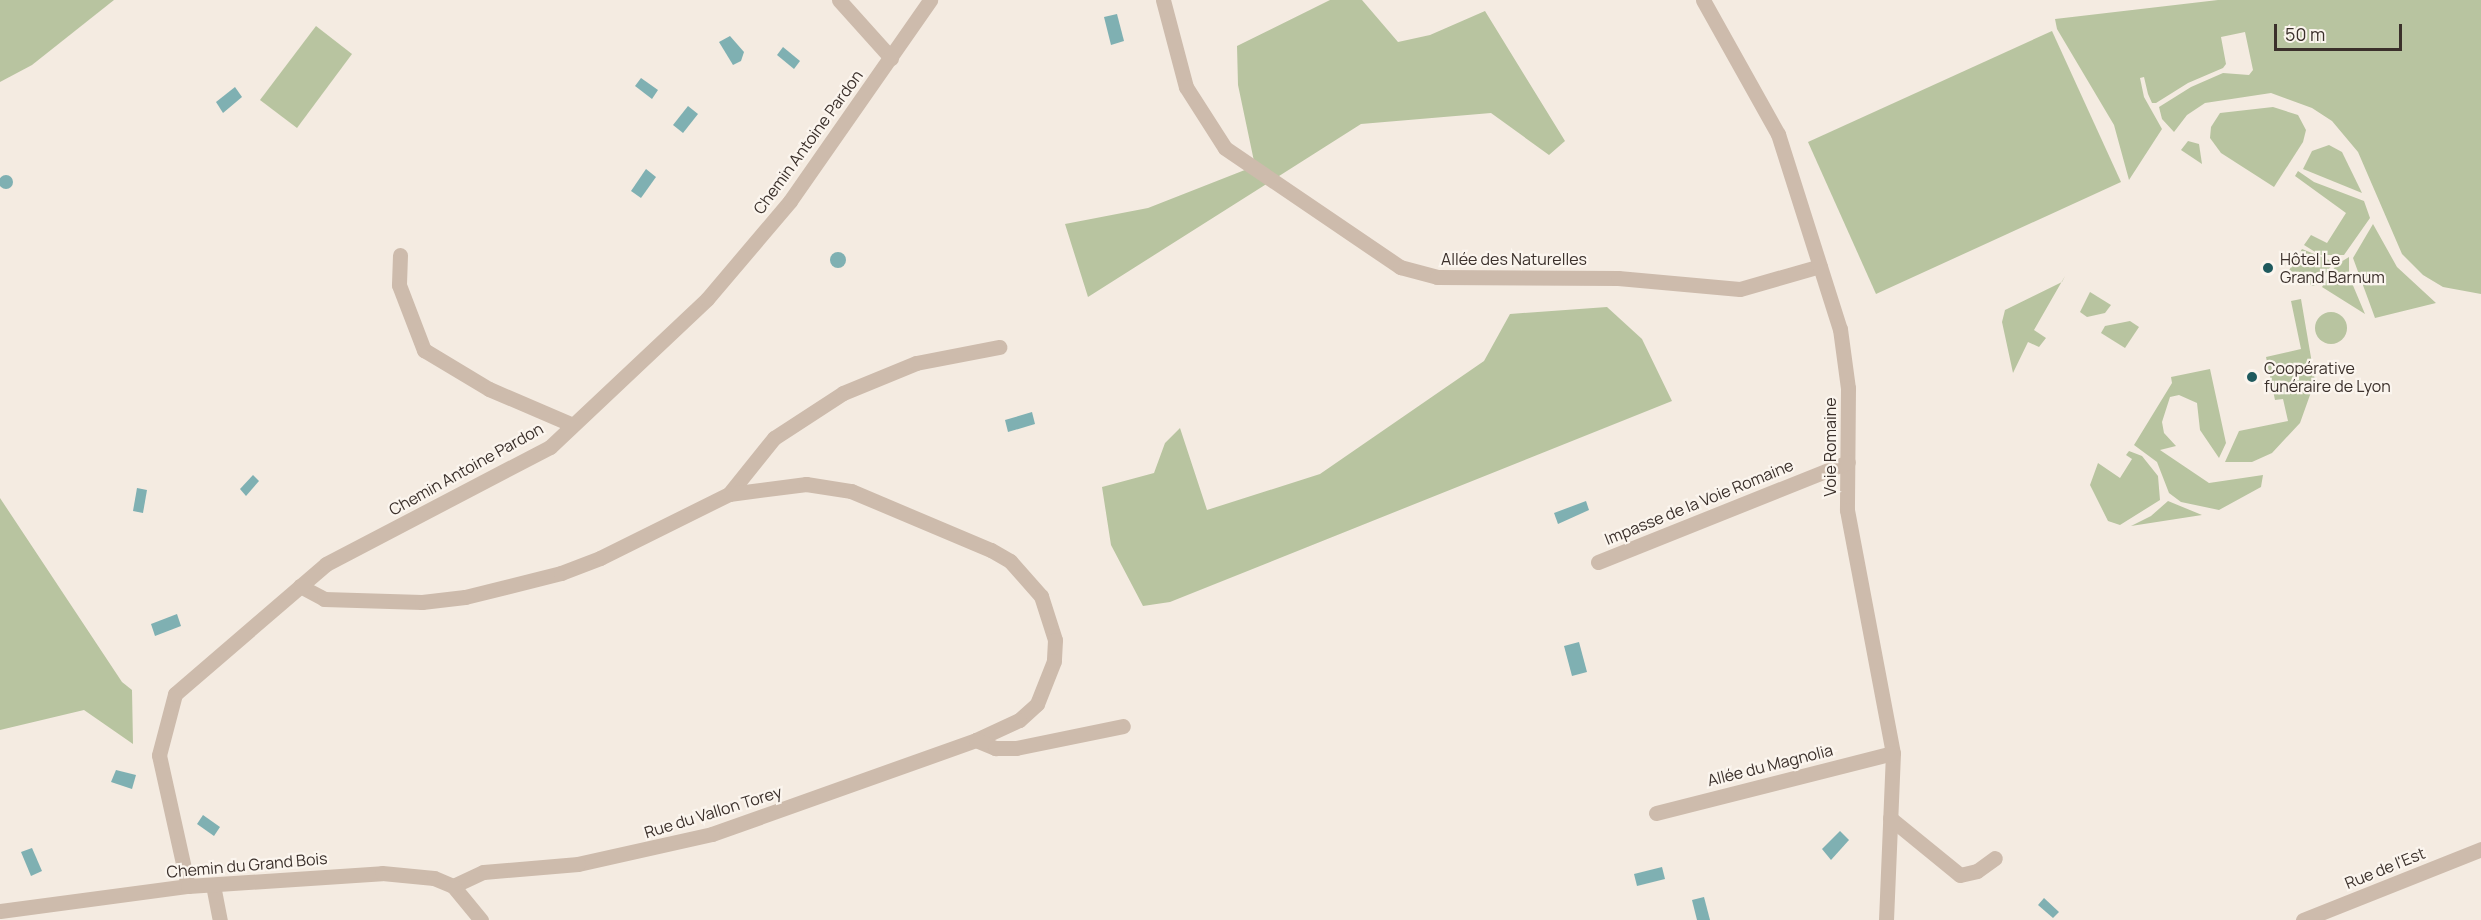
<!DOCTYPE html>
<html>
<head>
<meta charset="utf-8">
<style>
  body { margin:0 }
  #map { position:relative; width:2481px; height:920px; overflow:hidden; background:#f4ebe1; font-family:Manrope,sans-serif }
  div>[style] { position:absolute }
  .green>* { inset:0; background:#b8c4a0 }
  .round { border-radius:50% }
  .water>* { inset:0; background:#7fb0b2 }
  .minor>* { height:15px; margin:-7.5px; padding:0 7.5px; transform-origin:7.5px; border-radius:7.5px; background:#cdbbac }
  .tertiary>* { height:15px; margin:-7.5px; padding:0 7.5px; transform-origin:7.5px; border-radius:7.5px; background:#cdbbac }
  .dots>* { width:16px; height:16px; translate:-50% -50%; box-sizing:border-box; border:3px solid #fbf5ee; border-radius:50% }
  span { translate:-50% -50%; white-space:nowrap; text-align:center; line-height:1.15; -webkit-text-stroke:4.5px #fbf5ee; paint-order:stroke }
  .street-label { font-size:16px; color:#3b302b }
  .poi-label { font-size:16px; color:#3b302b }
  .left { translate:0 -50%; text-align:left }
  .scale { position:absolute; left:2274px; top:24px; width:128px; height:27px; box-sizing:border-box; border:3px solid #3b302b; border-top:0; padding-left:8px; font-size:18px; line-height:21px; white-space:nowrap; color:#3b302b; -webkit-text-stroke:4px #fbf5ee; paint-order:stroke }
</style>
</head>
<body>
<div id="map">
  <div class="green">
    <i style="clip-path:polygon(0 0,114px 0,32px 65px,0 82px)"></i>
    <i style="clip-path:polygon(1330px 0,1362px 0,1398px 42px,1430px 35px,1485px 11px,1565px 141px,1549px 155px,1491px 113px,1361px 124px,1088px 297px,1065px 224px,1148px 208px,1255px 166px,1238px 85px,1237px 46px)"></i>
    <i style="clip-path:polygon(2218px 0,2481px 0,2481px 294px,2443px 287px,2423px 275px,2402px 254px,2358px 152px,2332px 121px,2312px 108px,2271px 93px,2205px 103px,2187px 115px,2174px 132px,2162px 119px,2159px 107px,2191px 87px,2223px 73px,2249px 75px,2253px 70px,2245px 32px,2221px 37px,2226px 64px,2223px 68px,2188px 83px,2156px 103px,2152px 103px,2148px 94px,2144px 77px,2140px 78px,2144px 97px,2162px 129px,2129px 180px,2114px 125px,2057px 29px,2055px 19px)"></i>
    <i style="clip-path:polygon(316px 26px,352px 54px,297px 128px,260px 100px)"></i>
    <i style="clip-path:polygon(2052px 31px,2121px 182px,1876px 294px,1808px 142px)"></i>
    <i style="clip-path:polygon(2273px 107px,2298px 115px,2306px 130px,2303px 142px,2274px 187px,2221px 153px,2210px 138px,2211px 127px,2220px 113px)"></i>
    <i style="clip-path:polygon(2188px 141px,2199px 144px,2202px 164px,2181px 150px)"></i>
    <i style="clip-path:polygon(2329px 145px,2342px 152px,2362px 193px,2303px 169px,2312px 151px)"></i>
    <i style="clip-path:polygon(2298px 171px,2314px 182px,2364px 201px,2370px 218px,2344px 255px,2320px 255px,2304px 245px,2311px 235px,2327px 243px,2346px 213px,2295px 176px)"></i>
    <i style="clip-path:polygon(2373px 224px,2397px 267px,2436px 303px,2375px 318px,2353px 258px)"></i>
    <i style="clip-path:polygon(2302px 249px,2334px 262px,2318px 284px,2313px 286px,2288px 272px)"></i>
    <i style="clip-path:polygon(2349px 257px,2349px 276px,2365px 314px,2322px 287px,2336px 265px)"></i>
    <i style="clip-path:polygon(2065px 276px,2034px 330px,2046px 338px,2039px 347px,2028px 342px,2013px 373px,2002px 322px,2005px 310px,2062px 282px)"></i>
    <i style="clip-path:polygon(2090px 292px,2111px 305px,2105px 313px,2087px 317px,2080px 312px)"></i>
    <i style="clip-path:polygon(2301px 299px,2315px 381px,2300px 423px,2272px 453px,2252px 462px,2225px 462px,2239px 431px,2288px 421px,2283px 399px,2275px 400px,2266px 357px,2301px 349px,2291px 301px)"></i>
    <i style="clip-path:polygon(1607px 307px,1642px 339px,1672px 401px,1170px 602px,1143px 606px,1111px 545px,1102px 487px,1154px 473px,1165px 443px,1180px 428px,1207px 510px,1320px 474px,1484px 361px,1510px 314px)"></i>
    <i class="round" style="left:2315px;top:312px;width:32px;height:32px"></i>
    <i style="clip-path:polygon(2130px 321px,2139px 327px,2125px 348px,2101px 333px,2105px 326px)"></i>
    <i style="clip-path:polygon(2210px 369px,2226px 443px,2219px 458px,2200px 430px,2197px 403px,2179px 395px,2170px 397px,2162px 422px,2164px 433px,2176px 446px,2160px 450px,2209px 483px,2263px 475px,2261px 487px,2219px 510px,2181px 502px,2169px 493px,2157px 462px,2134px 445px,2172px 383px,2171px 377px)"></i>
    <i style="clip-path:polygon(2129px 451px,2142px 456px,2158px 476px,2160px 500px,2120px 525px,2108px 521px,2090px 485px,2098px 463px,2120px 478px,2132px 459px,2126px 455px)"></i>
    <i style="clip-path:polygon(0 498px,122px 682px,132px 690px,133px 744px,84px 710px,0 730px)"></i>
    <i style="clip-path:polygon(2168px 501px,2202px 515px,2131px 526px,2151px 516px)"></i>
  </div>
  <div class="water">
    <i style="clip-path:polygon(1117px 14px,1124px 41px,1111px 45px,1104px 17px)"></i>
    <i style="clip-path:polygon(730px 36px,744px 52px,741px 61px,733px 65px,719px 42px)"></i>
    <i style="clip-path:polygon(783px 47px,800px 61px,794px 69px,777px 55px)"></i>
    <i style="clip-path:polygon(641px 78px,658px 90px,652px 99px,635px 86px)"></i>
    <i style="clip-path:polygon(235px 87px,242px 97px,223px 113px,216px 102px)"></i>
    <i style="clip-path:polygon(688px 106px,698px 114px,683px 133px,673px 125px)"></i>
    <i style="clip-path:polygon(646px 169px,656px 177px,641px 198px,631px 191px)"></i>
    <i class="round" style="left:-1px;top:175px;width:14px;height:14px"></i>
    <i class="round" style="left:830px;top:252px;width:16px;height:16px"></i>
    <i style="clip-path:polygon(1032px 412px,1035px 424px,1008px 432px,1005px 420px)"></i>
    <i style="clip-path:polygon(253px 475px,259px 481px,246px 496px,240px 489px)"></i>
    <i style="clip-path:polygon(137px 488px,147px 490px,143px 513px,133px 511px)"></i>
    <i style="clip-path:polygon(1586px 501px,1589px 510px,1558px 524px,1554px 513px)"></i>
    <i style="clip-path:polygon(177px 614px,181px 626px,155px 636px,151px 624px)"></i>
    <i style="clip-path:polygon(1579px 642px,1587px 672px,1572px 676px,1564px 646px)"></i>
    <i style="clip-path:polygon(116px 770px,136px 775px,132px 789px,111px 782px)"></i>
    <i style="clip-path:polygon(203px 815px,220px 827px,214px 836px,197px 824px)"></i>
    <i style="clip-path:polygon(1840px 831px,1849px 840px,1831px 860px,1822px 849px)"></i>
    <i style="clip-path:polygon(32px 848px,42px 871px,31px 876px,21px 852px)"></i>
    <i style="clip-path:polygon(1662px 867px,1665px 879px,1637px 886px,1634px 874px)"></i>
    <i style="clip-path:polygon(1704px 897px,1710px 920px,1697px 920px,1692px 900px)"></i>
    <i style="clip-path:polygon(2044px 898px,2059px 912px,2053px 918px,2038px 905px)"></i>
  </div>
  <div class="minor">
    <i style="left:839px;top:0;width:78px;rotate:48.1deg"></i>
    <i style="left:1163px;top:0;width:90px;rotate:75.2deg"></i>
    <i style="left:1186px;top:87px;width:72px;rotate:57.4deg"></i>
    <i style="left:1225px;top:148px;width:212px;rotate:34.2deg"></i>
    <i style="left:1400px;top:267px;width:38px;rotate:15deg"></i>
    <i style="left:1437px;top:277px;width:181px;rotate:0.3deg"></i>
    <i style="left:1618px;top:278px;width:122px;rotate:5.2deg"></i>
    <i style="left:1740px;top:289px;width:83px;rotate:-16deg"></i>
    <i style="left:1703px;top:0;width:154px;rotate:60.8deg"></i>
    <i style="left:1778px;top:134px;width:205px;rotate:72.4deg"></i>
    <i style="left:1840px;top:329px;width:60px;rotate:82.3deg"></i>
    <i style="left:1848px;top:388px;width:122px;rotate:90.5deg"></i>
    <i style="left:1847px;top:510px;width:247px;rotate:79.3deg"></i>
    <i style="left:1893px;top:753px;width:167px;rotate:92.4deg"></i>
    <i style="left:400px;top:255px;width:30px;rotate:92deg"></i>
    <i style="left:399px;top:285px;width:70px;rotate:69deg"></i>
    <i style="left:424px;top:350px;width:76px;rotate:31deg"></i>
    <i style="left:489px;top:389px;width:91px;rotate:23.2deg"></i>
    <i style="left:729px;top:494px;width:72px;rotate:-51.2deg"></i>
    <i style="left:774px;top:438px;width:82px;rotate:-33.1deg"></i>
    <i style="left:843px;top:393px;width:79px;rotate:-22.3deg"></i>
    <i style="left:916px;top:363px;width:85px;rotate:-10.9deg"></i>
    <i style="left:1598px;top:562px;width:269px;rotate:-21.8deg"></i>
    <i style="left:300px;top:586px;width:27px;rotate:28deg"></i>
    <i style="left:324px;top:599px;width:98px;rotate:1.8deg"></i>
    <i style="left:422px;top:602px;width:43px;rotate:-6.6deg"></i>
    <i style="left:465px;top:597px;width:99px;rotate:-14deg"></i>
    <i style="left:561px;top:573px;width:42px;rotate:-21deg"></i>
    <i style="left:600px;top:558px;width:144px;rotate:-26.4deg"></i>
    <i style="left:729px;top:494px;width:78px;rotate:-7.4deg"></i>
    <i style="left:806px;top:484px;width:46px;rotate:8.8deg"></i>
    <i style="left:851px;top:491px;width:152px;rotate:22.9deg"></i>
    <i style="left:991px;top:550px;width:22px;rotate:30deg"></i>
    <i style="left:1010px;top:561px;width:47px;rotate:48.5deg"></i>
    <i style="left:1041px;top:596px;width:46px;rotate:72.3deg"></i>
    <i style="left:1055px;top:640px;width:21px;rotate:93deg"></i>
    <i style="left:1054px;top:661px;width:46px;rotate:111.6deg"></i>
    <i style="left:1037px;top:704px;width:24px;rotate:138deg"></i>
    <i style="left:1019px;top:720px;width:47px;rotate:155.1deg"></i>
    <i style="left:976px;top:740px;width:280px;rotate:160.4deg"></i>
    <i style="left:712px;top:834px;width:137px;rotate:167.4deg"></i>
    <i style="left:578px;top:864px;width:95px;rotate:175.2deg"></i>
    <i style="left:483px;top:872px;width:33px;rotate:155deg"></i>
    <i style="left:976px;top:740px;width:21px;rotate:23deg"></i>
    <i style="left:995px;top:748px;width:21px"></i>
    <i style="left:1016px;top:748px;width:109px;rotate:-11.6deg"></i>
    <i style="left:1656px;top:813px;width:244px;rotate:-14.2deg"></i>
    <i style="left:1890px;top:818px;width:90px;rotate:39.2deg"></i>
    <i style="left:1960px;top:875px;width:17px;rotate:-13deg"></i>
    <i style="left:1977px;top:871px;width:22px;rotate:-36deg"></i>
    <i style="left:213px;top:885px;width:36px;rotate:79deg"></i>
    <i style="left:188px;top:886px;width:134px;rotate:-102.5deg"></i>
    <i style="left:159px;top:755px;width:63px;rotate:-75.3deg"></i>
    <i style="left:175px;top:694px;width:199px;rotate:-40.7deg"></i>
    <i style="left:326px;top:564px;width:253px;rotate:-27.6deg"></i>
    <i style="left:550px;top:447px;width:216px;rotate:-43.3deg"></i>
    <i style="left:707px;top:299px;width:128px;rotate:-49.7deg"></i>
    <i style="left:790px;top:201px;width:245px;rotate:-55.1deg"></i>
    <i style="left:2303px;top:920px;width:192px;rotate:-21.7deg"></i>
  </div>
  <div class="tertiary">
    <i style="left:0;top:911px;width:190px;rotate:-7.6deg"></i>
    <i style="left:188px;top:886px;width:194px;rotate:-3.8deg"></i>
    <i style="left:382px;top:873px;width:52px;rotate:5.5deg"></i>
    <i style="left:434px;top:878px;width:21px;rotate:23deg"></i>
    <i style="left:453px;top:886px;width:44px;rotate:50.5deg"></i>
  </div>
  <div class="dots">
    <i style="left:2268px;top:268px;background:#1f5a5e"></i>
    <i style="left:2252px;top:377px;background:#1f5a5e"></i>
  </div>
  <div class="street-label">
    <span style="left:808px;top:142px;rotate:-54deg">Chemin Antoine Pardon</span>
    <span style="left:1514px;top:259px">Allée des Naturelles</span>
    <span style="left:1830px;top:447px;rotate:-90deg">Voie Romaine</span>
    <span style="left:466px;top:469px;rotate:-29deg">Chemin Antoine Pardon</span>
    <span style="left:1699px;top:502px;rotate:-22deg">Impasse de la Voie Romaine</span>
    <span style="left:1770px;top:765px;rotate:-14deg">Allée du Magnolia</span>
    <span style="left:713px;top:812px;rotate:-17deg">Rue du Vallon Torey</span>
    <span style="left:247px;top:865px;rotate:-5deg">Chemin du Grand Bois</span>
    <span style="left:2385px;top:868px;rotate:-22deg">Rue de l'Est</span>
  </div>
  <div class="poi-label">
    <span class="left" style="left:2280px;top:268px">Hôtel Le<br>Grand Barnum</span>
    <span class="left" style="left:2264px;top:377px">Coopérative<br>funéraire de Lyon</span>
  </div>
  <div class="scale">50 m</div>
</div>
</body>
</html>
